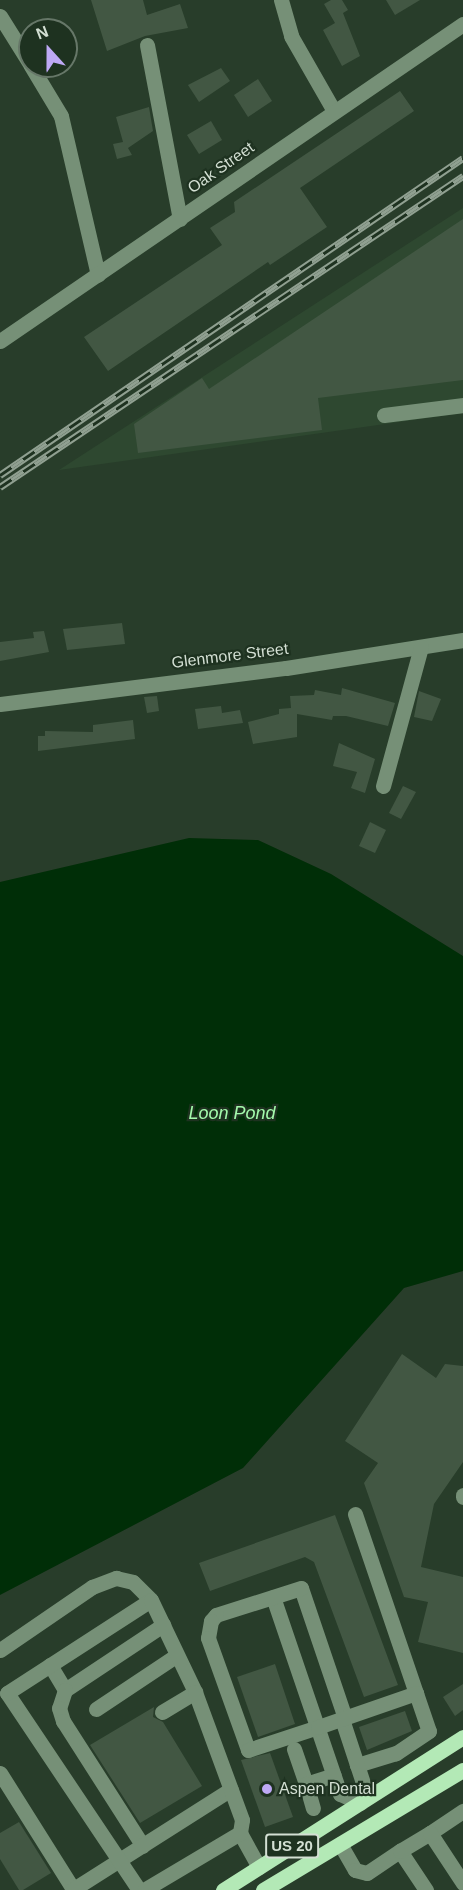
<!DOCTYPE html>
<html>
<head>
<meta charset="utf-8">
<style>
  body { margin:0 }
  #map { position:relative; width:463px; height:1890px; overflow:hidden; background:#283d2a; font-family:Helvetica,sans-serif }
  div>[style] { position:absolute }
  .built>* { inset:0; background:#2e4830 }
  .water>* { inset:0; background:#002e07 }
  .building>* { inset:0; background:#425743 }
  .minor>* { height:15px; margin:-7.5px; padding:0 7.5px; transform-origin:7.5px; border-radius:7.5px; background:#769077 }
  .major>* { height:15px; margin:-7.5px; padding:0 7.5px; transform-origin:7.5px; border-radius:7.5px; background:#b3e9b6 }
  .rail>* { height:7px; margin-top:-3.5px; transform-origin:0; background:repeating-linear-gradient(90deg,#1e3220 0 14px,#90a091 0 28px); box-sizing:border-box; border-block:2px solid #90a091 }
  .dots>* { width:16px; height:16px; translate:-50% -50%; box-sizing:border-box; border:3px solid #1e3220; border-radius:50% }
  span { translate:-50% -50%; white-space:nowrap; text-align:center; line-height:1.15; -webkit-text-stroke:4.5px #1e3220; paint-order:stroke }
  .shield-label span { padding:2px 4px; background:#1e3220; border:2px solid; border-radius:4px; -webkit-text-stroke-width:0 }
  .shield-label { font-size:15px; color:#d3dfd3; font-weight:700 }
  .street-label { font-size:16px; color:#d3dfd3 }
  .poi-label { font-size:16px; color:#d3dfd3 }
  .left { translate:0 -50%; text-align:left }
  .water-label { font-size:18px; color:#a3f8ab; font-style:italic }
  .north { position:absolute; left:18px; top:18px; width:60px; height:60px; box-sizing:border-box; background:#1e3220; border:2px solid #667768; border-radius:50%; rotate:339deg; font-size:16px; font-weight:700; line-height:24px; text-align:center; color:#d3dfd3 }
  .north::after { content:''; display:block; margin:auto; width:21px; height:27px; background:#bea9f5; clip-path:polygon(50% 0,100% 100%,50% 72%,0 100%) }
</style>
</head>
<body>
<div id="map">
  <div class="built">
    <i style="clip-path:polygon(463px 208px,463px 413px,59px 470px)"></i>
  </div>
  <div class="water">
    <i style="clip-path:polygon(189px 838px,258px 840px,331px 874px,463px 956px,463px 1271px,404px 1288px,243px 1468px,0 1595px,0 882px)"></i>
  </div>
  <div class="building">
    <i style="clip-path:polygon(91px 0,143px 0,147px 15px,180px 4px,188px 28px,145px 36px,107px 51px)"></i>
    <i style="clip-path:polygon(331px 0,342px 0,348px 10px,343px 13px,360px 56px,342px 66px,323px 30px,335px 23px,324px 4px)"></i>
    <i style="clip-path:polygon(386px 0,420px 0,395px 15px)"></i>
    <i style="clip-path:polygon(221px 68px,230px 81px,199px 102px,188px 85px)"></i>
    <i style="clip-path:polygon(258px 79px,272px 101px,248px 117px,234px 95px)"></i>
    <i style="clip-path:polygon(400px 91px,414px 111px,300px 188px,327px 227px,270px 265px,268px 262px,108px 371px,84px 337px,222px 245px,210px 228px,235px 212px,234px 202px)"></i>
    <i style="clip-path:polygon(149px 107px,153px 131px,128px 148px,132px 155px,117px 159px,113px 144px,123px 142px,116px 117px)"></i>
    <i style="clip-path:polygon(211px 121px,222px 140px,199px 154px,187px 135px)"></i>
    <i style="clip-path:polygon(463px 219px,463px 380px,318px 398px,322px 430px,138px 453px,134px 424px,202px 378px,209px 389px)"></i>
    <i style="clip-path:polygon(122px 623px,125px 644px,67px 650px,63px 629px)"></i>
    <i style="clip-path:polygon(44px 631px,49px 652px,0 661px,0 642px,34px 638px,33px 632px)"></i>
    <i style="clip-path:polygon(342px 688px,395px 703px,388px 726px,346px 716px,333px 716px,332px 720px,297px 714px,297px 737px,253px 744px,248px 722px,279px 714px,279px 709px,291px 708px,290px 696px,314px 695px,315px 690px,341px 695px)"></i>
    <i style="clip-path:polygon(419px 691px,441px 699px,432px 721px,414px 717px)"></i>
    <i style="clip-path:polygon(157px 696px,159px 711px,147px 713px,144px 697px)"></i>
    <i style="clip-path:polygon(221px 706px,222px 713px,240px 710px,243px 723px,198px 729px,195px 709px)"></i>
    <i style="clip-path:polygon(133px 720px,135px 739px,38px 751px,38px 736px,45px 736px,45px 731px,93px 732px,93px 725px)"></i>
    <i style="clip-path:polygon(339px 743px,375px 759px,365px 793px,351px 788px,357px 772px,333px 766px)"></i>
    <i style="clip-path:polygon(403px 786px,416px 792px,401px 819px,389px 813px)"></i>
    <i style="clip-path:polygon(370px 822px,386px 830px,375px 853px,359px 846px)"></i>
    <i style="clip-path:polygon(402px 1354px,436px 1378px,445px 1364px,463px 1366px,463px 1462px,434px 1504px,421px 1567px,463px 1577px,463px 1653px,418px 1642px,428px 1602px,404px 1597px,364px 1483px,378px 1463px,345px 1441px)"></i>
    <i style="clip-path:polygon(335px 1515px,398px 1685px,364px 1697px,314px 1562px,305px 1557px,210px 1591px,199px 1563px)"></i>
    <i style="clip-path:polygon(275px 1664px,295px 1724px,258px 1737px,237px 1677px)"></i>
    <i style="clip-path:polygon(463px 1684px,463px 1710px,455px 1716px,443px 1697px)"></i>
    <i style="clip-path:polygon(154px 1707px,153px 1717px,163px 1722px,202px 1786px,140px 1823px,90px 1745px)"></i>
    <i style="clip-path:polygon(405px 1711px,412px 1731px,367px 1750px,359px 1727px)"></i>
    <i style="clip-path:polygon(270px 1753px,293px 1817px,265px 1827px,241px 1760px)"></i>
    <i style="clip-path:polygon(19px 1822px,51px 1873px,23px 1890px,19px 1890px,0 1859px,0 1833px)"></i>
  </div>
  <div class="minor">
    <i style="left:281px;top:0;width:37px;rotate:74deg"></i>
    <i style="left:291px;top:36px;width:86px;rotate:60.2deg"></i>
    <i style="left:0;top:16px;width:57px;rotate:58deg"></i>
    <i style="left:147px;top:45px;width:177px;rotate:79.3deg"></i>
    <i style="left:31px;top:66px;width:58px;rotate:59deg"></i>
    <i style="left:61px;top:116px;width:163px;rotate:76.9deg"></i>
    <i style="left:0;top:341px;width:561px;rotate:-34.4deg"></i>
    <i style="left:384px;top:415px;width:80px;rotate:-7.2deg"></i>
    <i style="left:0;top:704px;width:288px;rotate:-7.2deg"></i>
    <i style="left:286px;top:668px;width:179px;rotate:-9deg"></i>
    <i style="left:383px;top:786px;width:144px;rotate:-74.7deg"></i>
    <i style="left:463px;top:1495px;width:2px;rotate:90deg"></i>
    <i style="left:355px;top:1514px;width:229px;rotate:71.2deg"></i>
    <i style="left:429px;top:1731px;width:40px;rotate:146deg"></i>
    <i style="left:396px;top:1753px;width:41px;rotate:162.9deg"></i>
    <i style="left:273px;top:1597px;width:208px;rotate:71.2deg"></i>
    <i style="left:340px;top:1794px;width:22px;rotate:24deg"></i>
    <i style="left:360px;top:1803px;width:17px;rotate:-77deg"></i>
    <i style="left:364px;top:1786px;width:71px;rotate:-108.2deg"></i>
    <i style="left:0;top:1650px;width:112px;rotate:-34.4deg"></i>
    <i style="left:92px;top:1587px;width:26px;rotate:-21deg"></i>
    <i style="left:116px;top:1578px;width:17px;rotate:13deg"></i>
    <i style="left:133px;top:1582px;width:25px;rotate:45deg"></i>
    <i style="left:50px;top:1665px;width:29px;rotate:59deg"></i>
    <i style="left:65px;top:1690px;width:118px;rotate:-33.6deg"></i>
    <i style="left:65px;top:1690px;width:19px;rotate:108deg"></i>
    <i style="left:59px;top:1708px;width:14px;rotate:73deg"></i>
    <i style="left:63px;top:1721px;width:148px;rotate:57.4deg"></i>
    <i style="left:96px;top:1709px;width:97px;rotate:-33.7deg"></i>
    <i style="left:162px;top:1712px;width:39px;rotate:-31deg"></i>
    <i style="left:345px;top:1718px;width:137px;rotate:-108.7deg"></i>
    <i style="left:301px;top:1588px;width:89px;rotate:162.4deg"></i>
    <i style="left:216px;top:1615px;width:8px;rotate:130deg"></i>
    <i style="left:211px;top:1621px;width:17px;rotate:100deg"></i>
    <i style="left:208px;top:1638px;width:119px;rotate:70.3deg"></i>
    <i style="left:248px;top:1750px;width:74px;rotate:-18.2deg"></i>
    <i style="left:318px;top:1727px;width:104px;rotate:-19.1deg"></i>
    <i style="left:294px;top:1749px;width:37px;rotate:71deg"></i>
    <i style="left:306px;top:1784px;width:29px;rotate:-18deg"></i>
    <i style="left:0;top:1773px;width:137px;rotate:57.8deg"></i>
    <i style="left:306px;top:1784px;width:25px;rotate:74deg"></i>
    <i style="left:430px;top:1833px;width:40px;rotate:-34deg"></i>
    <i style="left:340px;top:1844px;width:30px;rotate:60deg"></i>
    <i style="left:355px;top:1870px;width:12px;rotate:14deg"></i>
    <i style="left:367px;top:1873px;width:40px;rotate:-34deg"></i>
    <i style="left:400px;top:1851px;width:47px;rotate:56.3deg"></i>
    <i style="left:400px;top:1851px;width:35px;rotate:-31deg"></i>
    <i style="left:430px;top:1833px;width:60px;rotate:56.6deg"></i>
    <i style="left:72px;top:1890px;width:188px;rotate:-32.4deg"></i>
    <i style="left:139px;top:1890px;width:237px;rotate:-123.8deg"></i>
    <i style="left:7px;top:1693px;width:171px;rotate:-32.9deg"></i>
    <i style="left:151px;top:1600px;width:102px;rotate:64.4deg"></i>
    <i style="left:195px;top:1692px;width:136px;rotate:69.8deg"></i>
    <i style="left:242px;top:1820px;width:13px;rotate:99deg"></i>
    <i style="left:240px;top:1833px;width:39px;rotate:61deg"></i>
    <i style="left:144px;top:1890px;width:112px;rotate:-30.7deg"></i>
  </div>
  <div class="major">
    <i style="left:223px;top:1890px;width:285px;rotate:-32.5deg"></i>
    <i style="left:263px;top:1890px;width:233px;rotate:-31deg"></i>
  </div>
  <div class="rail">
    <i style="left:0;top:475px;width:561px;rotate:-34.4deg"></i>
    <i style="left:0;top:487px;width:558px;rotate:-33.89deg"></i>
  </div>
  <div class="dots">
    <i style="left:267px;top:1789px;background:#bea9f5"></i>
  </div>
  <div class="shield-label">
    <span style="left:292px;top:1846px">US 20</span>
  </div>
  <div class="street-label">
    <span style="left:221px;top:168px;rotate:-35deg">Oak Street</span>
    <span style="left:230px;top:656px;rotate:-7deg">Glenmore Street</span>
  </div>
  <div class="poi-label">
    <span class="left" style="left:279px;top:1789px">Aspen Dental</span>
  </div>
  <div class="water-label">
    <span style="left:232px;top:1113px">Loon Pond</span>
  </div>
  <div class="north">N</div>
</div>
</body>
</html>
